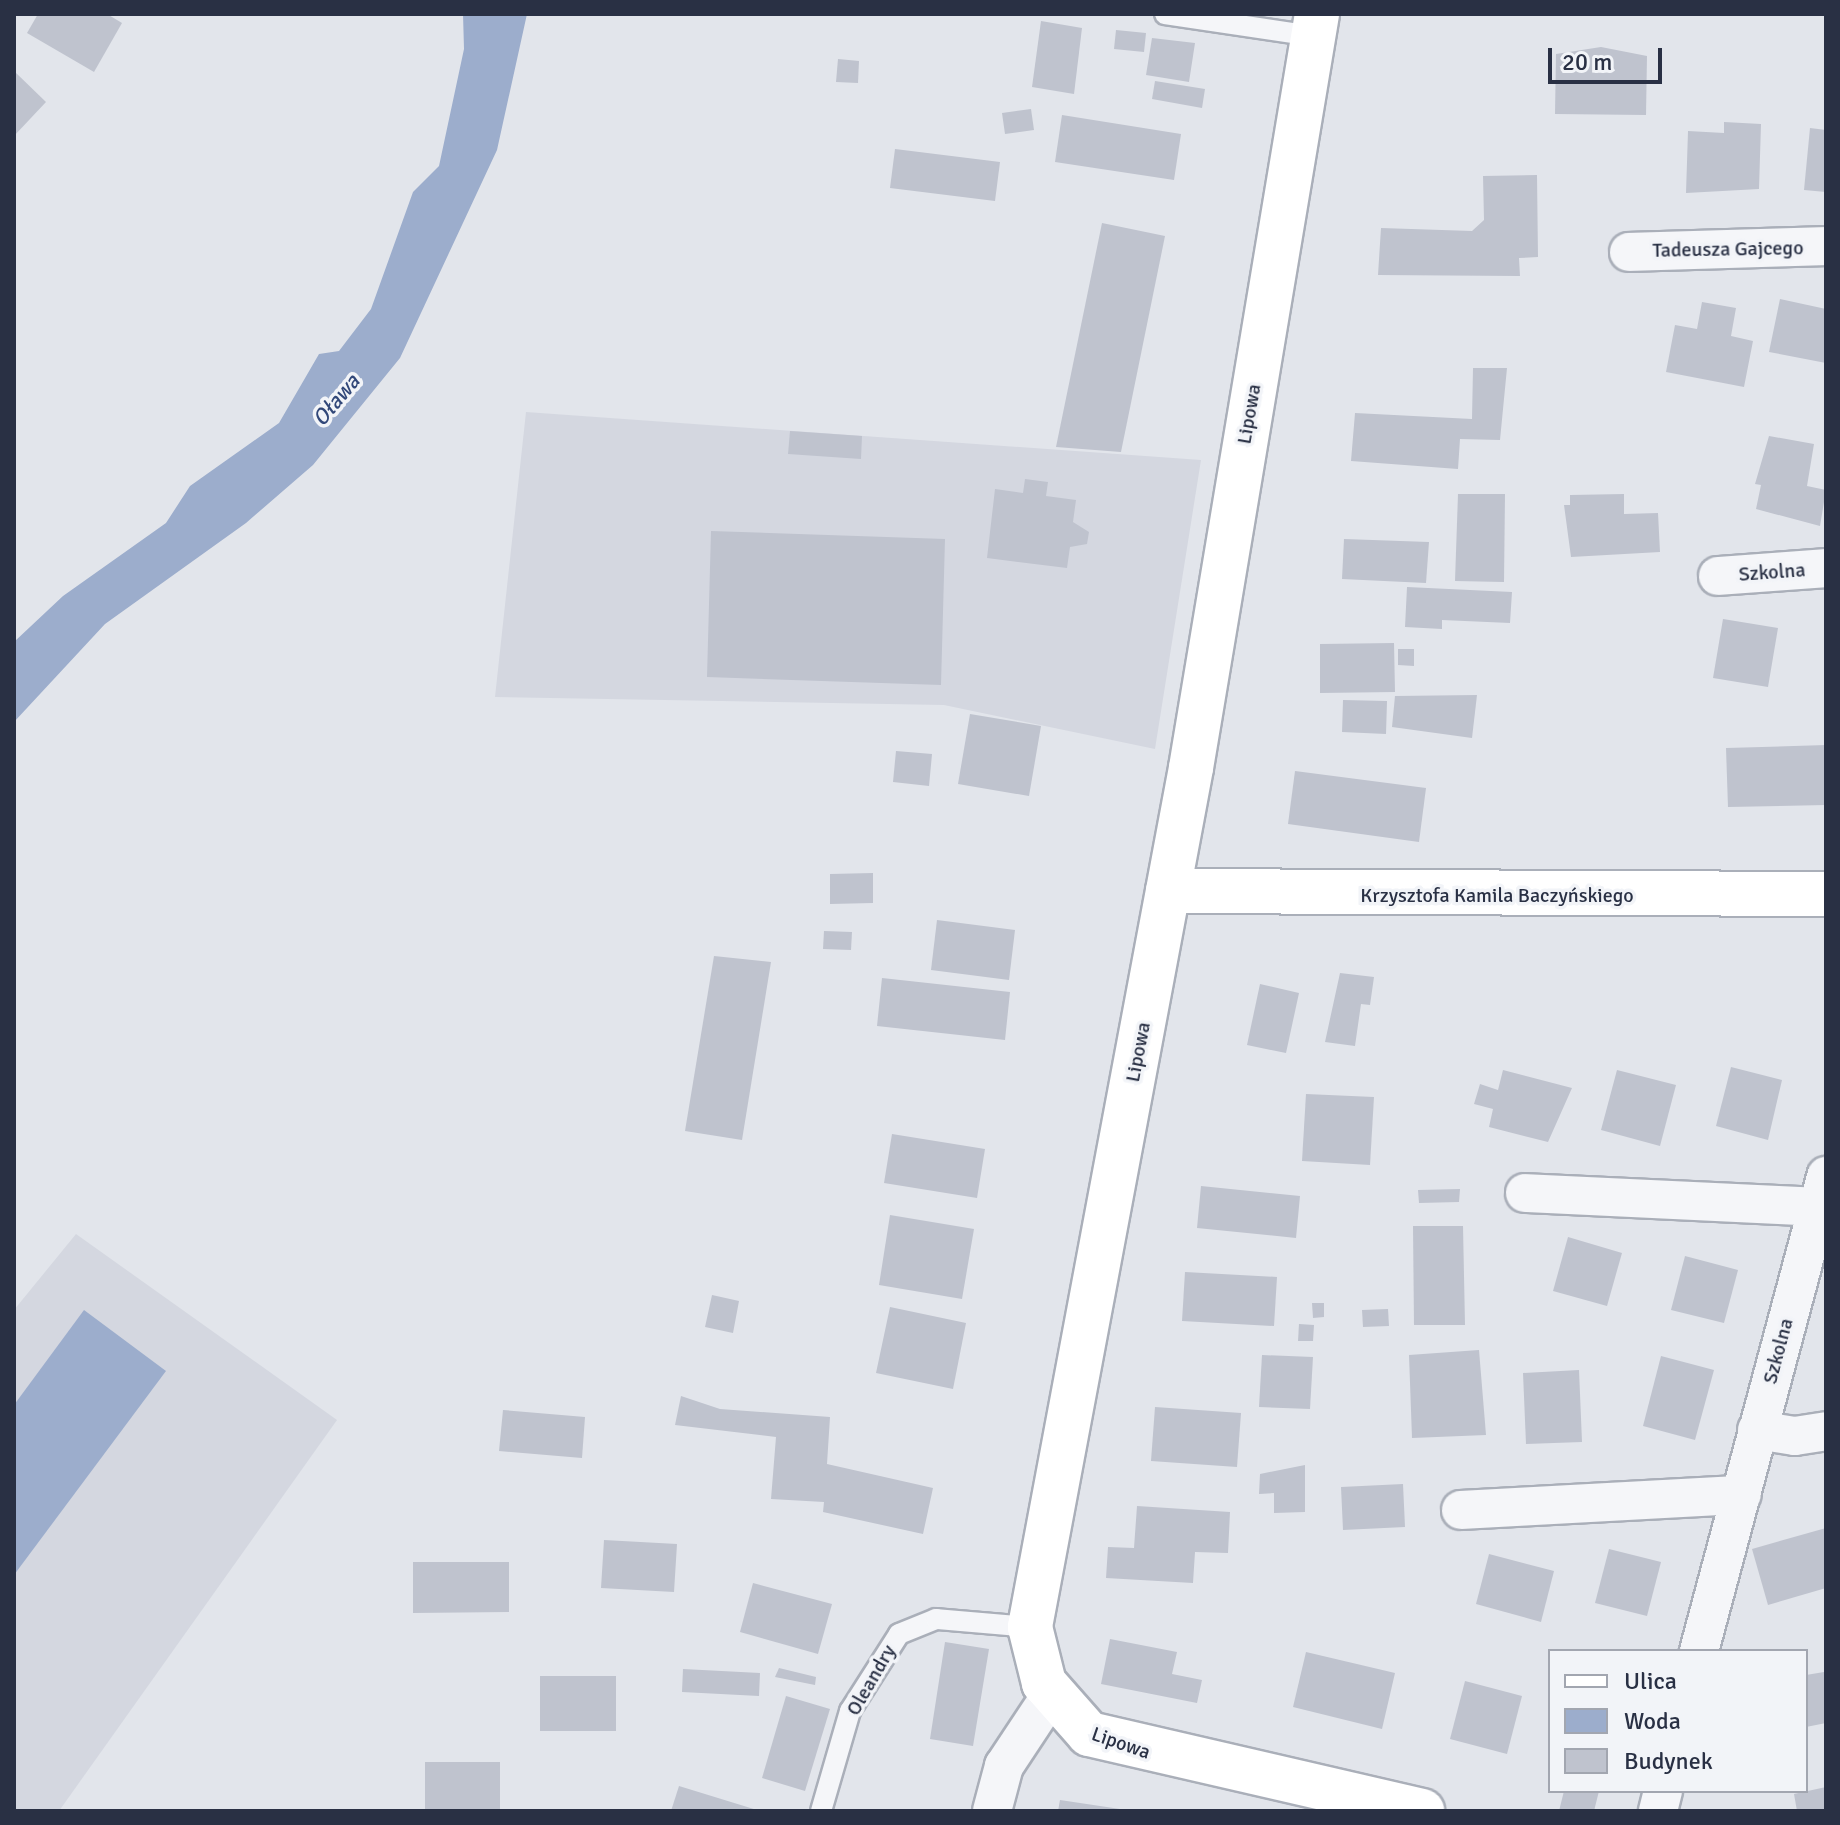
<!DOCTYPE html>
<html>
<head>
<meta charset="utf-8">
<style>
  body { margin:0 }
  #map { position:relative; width:1840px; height:1825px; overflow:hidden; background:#e2e5eb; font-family:Signika,sans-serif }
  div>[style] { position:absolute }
  .built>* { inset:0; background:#d4d7e0 }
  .water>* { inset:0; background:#9cadcc }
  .building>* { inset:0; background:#bfc3ce }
  .roads { filter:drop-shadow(2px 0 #aaafb9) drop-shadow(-2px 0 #aaafb9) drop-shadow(0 2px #aaafb9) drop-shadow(0 -2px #aaafb9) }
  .lane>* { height:20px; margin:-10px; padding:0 10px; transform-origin:10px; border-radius:10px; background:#f5f6f9 }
  .street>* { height:38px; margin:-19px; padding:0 19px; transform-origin:19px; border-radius:19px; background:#f5f6f9 }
  .secondary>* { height:44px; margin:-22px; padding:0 22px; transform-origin:22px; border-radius:22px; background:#fff }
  span { translate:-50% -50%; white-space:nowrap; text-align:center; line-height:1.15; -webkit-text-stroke:7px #f2f4f8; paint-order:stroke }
  .street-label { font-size:20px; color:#293044 }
  .water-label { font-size:22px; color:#324879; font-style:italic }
  .frame { position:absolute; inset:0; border:16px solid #293044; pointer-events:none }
  .legend { position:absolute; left:1548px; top:1649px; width:260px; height:144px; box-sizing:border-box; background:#f2f4f8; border:2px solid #a2a6b0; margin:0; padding:10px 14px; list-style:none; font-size:24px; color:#293044 }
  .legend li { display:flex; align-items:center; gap:16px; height:40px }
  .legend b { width:40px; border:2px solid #a2a6b0 }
  .scale { position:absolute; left:1548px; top:48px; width:114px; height:36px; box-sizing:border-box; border:4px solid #293044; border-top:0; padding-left:10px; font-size:24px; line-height:28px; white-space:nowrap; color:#293044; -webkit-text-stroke:6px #f2f4f8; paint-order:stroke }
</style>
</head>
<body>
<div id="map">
  <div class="built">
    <i style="clip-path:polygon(526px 412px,1201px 460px,1155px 749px,944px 705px,495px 697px)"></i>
    <i style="clip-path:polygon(76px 1234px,337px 1420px,59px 1811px,14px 1811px,14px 1310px)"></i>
  </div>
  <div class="water">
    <i style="clip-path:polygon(463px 14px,527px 14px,497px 150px,400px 358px,313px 465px,246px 523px,105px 624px,14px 722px,14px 642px,63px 596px,166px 523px,190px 486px,279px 423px,319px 354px,339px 351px,371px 309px,413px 192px,439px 166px,464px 49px)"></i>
    <i style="clip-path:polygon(84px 1310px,166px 1371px,14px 1575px,14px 1405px)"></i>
  </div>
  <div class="building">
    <i style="clip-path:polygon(38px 14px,107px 14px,122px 23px,94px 72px,27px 33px)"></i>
    <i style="clip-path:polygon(1041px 21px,1082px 28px,1074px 94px,1032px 87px)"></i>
    <i style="clip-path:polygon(1116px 30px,1146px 33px,1144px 52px,1114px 49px)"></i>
    <i style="clip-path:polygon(1152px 38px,1195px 43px,1189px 82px,1146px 75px)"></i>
    <i style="clip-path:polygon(1601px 47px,1647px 56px,1646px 115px,1555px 114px,1556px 54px)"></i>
    <i style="clip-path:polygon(838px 59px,859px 61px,858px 83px,836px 82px)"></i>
    <i style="clip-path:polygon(14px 71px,46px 102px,14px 136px)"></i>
    <i style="clip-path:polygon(1155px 81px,1205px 89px,1202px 108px,1152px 99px)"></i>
    <i style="clip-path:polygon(1031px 109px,1034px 130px,1005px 134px,1002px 113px)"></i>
    <i style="clip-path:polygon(1062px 115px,1181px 134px,1174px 180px,1055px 162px)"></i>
    <i style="clip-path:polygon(1724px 122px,1761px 124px,1759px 189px,1686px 193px,1688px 131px,1724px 133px)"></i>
    <i style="clip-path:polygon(1810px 128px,1826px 130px,1826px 192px,1804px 190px)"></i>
    <i style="clip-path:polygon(895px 149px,1000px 162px,995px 201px,890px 188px)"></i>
    <i style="clip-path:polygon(1537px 175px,1538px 257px,1519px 258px,1520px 276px,1378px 275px,1381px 228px,1472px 231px,1484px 220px,1483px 176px)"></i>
    <i style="clip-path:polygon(1102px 223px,1165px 236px,1121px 452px,1056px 447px)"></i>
    <i style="clip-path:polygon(1780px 299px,1826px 309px,1826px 363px,1769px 352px)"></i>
    <i style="clip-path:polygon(1702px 302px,1736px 308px,1731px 336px,1753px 341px,1744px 387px,1666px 372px,1675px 325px,1697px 329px)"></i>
    <i style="clip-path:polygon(1473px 368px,1507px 368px,1500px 440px,1460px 439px,1458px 469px,1351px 461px,1355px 413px,1472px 419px)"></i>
    <i style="clip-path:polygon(790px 431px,862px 436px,861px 459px,788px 454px)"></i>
    <i style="clip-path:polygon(1769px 436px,1814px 444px,1807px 486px,1826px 490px,1820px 526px,1756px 509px,1761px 485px,1755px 484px)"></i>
    <i style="clip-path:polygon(1025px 479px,1048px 482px,1046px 496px,1076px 500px,1073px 522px,1089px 532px,1087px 544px,1070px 547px,1067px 568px,987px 558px,995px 489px,1023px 493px)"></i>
    <i style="clip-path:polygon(1458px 494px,1505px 494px,1504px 582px,1455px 581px)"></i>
    <i style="clip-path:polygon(1624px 494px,1624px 514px,1658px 513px,1660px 552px,1571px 557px,1564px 505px,1570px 505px,1570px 495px)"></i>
    <i style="clip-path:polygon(711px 531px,945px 539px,941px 685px,707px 677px)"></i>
    <i style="clip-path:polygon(1344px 539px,1429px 542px,1426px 583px,1342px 579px)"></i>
    <i style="clip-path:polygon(1407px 587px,1512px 592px,1510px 623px,1442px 620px,1442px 629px,1405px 627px)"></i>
    <i style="clip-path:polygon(1723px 619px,1778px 628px,1768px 687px,1713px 678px)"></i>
    <i style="clip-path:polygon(1394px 643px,1395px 692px,1320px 693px,1320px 644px)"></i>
    <i style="clip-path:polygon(1398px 649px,1414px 649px,1414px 666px,1398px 665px)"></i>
    <i style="clip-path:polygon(1477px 695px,1472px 738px,1392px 727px,1395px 696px)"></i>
    <i style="clip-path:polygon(1343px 700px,1387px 701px,1386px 734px,1342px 732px)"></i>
    <i style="clip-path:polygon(970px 714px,1041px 726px,1029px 796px,958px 784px)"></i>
    <i style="clip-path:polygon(1826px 745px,1826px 805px,1728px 807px,1726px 748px)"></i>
    <i style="clip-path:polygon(896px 751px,932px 754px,929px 786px,893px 782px)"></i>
    <i style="clip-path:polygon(1295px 771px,1426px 788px,1419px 842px,1288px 824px)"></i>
    <i style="clip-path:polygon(873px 873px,873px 903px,830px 904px,830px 874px)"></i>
    <i style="clip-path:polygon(937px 920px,1015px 930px,1009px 980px,931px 970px)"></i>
    <i style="clip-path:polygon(824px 931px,852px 932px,851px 950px,823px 949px)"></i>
    <i style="clip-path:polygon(714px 956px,771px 962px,742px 1140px,685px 1131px)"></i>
    <i style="clip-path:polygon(1340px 973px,1374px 977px,1370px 1005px,1361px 1004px,1355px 1046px,1325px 1042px)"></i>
    <i style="clip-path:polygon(882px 978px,1010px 992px,1005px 1040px,877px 1026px)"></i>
    <i style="clip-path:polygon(1260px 984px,1299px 993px,1286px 1053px,1247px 1045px)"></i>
    <i style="clip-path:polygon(1731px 1067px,1782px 1080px,1768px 1140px,1716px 1126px)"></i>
    <i style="clip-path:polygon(1503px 1070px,1572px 1088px,1548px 1142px,1489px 1127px,1493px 1109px,1474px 1104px,1480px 1084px,1498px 1090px)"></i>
    <i style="clip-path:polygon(1617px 1070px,1676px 1085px,1660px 1146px,1601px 1130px)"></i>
    <i style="clip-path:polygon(1306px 1094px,1374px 1097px,1370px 1165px,1302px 1161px)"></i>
    <i style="clip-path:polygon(892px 1134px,985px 1149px,977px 1198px,884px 1183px)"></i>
    <i style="clip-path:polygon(1201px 1186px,1300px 1196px,1296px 1238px,1197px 1228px)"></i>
    <i style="clip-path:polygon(1460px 1189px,1459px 1202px,1419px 1203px,1418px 1190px)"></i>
    <i style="clip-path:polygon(890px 1215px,974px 1229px,962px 1299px,879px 1285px)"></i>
    <i style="clip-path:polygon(1413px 1226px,1463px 1226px,1465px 1325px,1414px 1325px)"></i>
    <i style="clip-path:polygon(1568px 1237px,1622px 1253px,1607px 1306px,1553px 1291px)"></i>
    <i style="clip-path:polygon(1685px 1256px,1738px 1270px,1724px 1323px,1671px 1310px)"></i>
    <i style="clip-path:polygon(1185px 1272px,1277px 1277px,1274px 1326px,1182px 1321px)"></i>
    <i style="clip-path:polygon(712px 1295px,739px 1301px,733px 1333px,705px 1327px)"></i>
    <i style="clip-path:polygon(1312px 1303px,1324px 1303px,1324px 1317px,1313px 1318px)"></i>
    <i style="clip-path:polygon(890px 1307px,966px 1323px,953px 1389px,876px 1373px)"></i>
    <i style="clip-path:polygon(1388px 1309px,1389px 1326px,1363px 1327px,1362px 1310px)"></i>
    <i style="clip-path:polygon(1299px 1324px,1314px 1325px,1313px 1341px,1298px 1341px)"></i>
    <i style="clip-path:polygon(1479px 1350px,1486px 1435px,1412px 1438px,1409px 1355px)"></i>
    <i style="clip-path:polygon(1262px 1355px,1313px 1357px,1310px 1409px,1259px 1407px)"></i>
    <i style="clip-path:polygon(1661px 1356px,1714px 1370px,1695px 1440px,1643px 1426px)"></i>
    <i style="clip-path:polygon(1579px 1370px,1582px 1442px,1526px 1444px,1523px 1373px)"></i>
    <i style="clip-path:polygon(681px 1396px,720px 1409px,830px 1417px,827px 1464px,933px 1488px,923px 1534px,823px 1512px,824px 1502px,771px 1499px,776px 1437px,675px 1425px)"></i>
    <i style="clip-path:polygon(1155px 1407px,1241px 1413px,1237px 1467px,1151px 1461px)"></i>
    <i style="clip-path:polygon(503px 1410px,585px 1417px,582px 1458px,499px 1451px)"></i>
    <i style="clip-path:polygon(1305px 1465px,1305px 1512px,1274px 1513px,1274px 1493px,1259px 1494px,1260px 1474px)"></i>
    <i style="clip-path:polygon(1403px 1484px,1405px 1527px,1343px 1530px,1341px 1487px)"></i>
    <i style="clip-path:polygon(1137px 1506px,1230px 1512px,1228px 1553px,1195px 1552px,1193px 1583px,1106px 1578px,1108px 1547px,1134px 1548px)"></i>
    <i style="clip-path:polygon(1826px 1528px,1826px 1588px,1768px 1605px,1752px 1549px)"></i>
    <i style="clip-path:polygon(604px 1540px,677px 1544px,674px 1592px,601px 1588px)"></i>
    <i style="clip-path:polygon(1609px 1549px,1661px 1562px,1647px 1616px,1595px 1603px)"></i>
    <i style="clip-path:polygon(1489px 1554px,1554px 1571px,1541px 1622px,1476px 1604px)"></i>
    <i style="clip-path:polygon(413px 1562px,509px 1562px,509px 1612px,413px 1613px)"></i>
    <i style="clip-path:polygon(753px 1583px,832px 1604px,818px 1654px,740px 1632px)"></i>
    <i style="clip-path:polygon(1110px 1639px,1177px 1652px,1172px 1674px,1202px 1680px,1197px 1703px,1101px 1684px)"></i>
    <i style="clip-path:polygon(945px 1642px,989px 1649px,973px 1746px,930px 1739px)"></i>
    <i style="clip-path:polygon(1306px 1652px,1395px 1673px,1382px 1729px,1293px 1707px)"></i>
    <i style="clip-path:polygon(779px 1668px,816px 1677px,815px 1685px,775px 1677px)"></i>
    <i style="clip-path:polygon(683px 1669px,760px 1673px,759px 1696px,682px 1692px)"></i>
    <i style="clip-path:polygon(1824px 1672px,1826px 1723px,1806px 1727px,1806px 1675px)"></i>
    <i style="clip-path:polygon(540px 1676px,616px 1676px,616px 1731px,540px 1731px)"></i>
    <i style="clip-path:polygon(1465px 1681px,1522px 1696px,1507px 1754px,1450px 1739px)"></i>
    <i style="clip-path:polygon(786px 1696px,830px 1709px,805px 1791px,762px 1778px)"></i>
    <i style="clip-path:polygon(425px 1762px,500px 1762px,500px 1811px,425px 1811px)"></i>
    <i style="clip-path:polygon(679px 1786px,757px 1810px,757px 1811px,671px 1811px)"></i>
    <i style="clip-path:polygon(1826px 1787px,1826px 1811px,1797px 1811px,1794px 1794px)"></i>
    <i style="clip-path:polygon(1564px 1791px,1599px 1791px,1594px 1811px,1559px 1811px)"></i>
    <i style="clip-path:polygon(1060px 1800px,1120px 1809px,1120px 1811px,1058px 1811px)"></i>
  </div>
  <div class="roads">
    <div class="lane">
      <i style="left:1165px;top:14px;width:150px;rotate:8.5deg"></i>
      <i style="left:821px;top:1811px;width:104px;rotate:-73.8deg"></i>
      <i style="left:850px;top:1711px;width:91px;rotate:-57.5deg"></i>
      <i style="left:899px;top:1634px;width:40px;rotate:-22deg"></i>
      <i style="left:936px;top:1619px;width:94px;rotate:4.9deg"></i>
    </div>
    <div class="street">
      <i style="left:1629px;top:252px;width:197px;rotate:-1.7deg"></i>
      <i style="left:1718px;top:576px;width:108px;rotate:-4.2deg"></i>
      <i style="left:1525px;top:1193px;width:293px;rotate:2.7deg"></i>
      <i style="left:1757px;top:1430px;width:38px;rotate:9deg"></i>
      <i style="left:1795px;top:1436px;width:31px;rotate:-9deg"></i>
      <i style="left:1461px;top:1510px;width:281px;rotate:-3.1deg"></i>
      <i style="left:1699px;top:1651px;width:492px;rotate:-75deg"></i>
      <i style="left:992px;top:1811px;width:47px;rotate:-75.1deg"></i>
      <i style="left:1004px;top:1766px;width:85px;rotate:-56.5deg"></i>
      <i style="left:1658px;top:1811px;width:21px;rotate:-76deg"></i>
    </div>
    <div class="secondary">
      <i style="left:1317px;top:14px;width:764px;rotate:99.49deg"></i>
      <i style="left:1191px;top:768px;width:874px;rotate:100.62deg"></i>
      <i style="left:1030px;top:1627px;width:58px;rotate:76deg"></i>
      <i style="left:1044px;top:1683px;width:68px;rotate:48.6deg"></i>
      <i style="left:1089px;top:1734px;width:342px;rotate:13deg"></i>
      <i style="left:1168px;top:891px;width:658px;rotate:0.26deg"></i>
    </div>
  </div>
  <div class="street-label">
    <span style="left:1728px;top:249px;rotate:-1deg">Tadeusza Gajcego</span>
    <span style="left:1249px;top:414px;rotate:-80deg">Lipowa</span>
    <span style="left:1772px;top:572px;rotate:-4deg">Szkolna</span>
    <span style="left:1497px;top:895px">Krzysztofa Kamila Baczyńskiego</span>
    <span style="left:1138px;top:1052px;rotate:-79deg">Lipowa</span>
    <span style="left:1778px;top:1351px;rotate:-75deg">Szkolna</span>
    <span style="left:871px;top:1680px;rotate:-60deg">Oleandry</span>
    <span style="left:1121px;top:1743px;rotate:19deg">Lipowa</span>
  </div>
  <div class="water-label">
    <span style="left:336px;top:400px;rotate:-50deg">Oława</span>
  </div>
  <div class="frame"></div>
  <ul class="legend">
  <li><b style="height:10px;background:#fff"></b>Ulica</li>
  <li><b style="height:22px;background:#9cadcc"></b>Woda</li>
  <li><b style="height:22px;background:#bfc3ce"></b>Budynek</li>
  </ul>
  <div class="scale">20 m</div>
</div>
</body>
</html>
